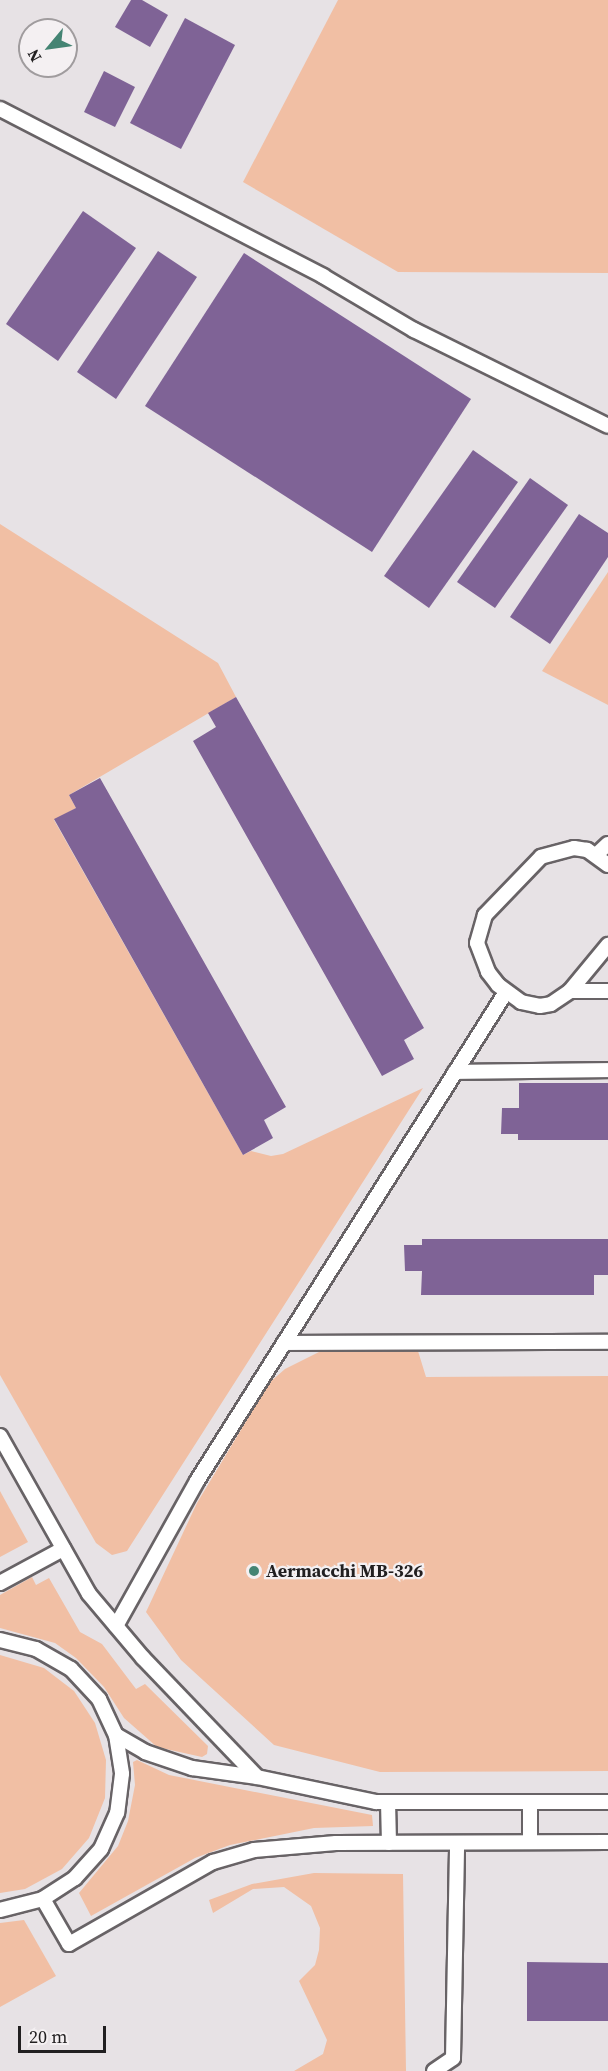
<!DOCTYPE html>
<html>
<head>
<meta charset="utf-8">
<style>
  body { margin:0 }
  #map { position:relative; width:608px; height:2071px; overflow:hidden; background:#e7e2e5; font-family:"Source Serif 4",serif }
  div>[style] { position:absolute }
  .green>* { inset:0; background:#f1bfa4 }
  .building>* { inset:0; background:#7f6396 }
  .roads { filter:drop-shadow(2px 0 #686366) drop-shadow(-2px 0 #686366) drop-shadow(0 2px #686366) drop-shadow(0 -2px #686366) }
  .lane>* { height:14px; margin:-7px; padding:0 7px; transform-origin:7px; border-radius:7px; background:#fff }
  .dots>* { width:16px; height:16px; translate:-50% -50%; box-sizing:border-box; border:3px solid #f4f0f2; border-radius:50% }
  span { translate:-50% -50%; white-space:nowrap; text-align:center; line-height:1.15; -webkit-text-stroke:4.5px #f4f0f2; paint-order:stroke }
  .poi-label { font-size:18px; color:#211f20; font-weight:700 }
  .left { translate:0 -50%; text-align:left }
  .north { position:absolute; left:18px; top:18px; width:60px; height:60px; box-sizing:border-box; background:#f4f0f2; border:2px solid #a09c9e; border-radius:50%; rotate:241deg; font-size:16px; font-weight:700; line-height:24px; text-align:center; color:#211f20 }
  .north::after { content:''; display:block; margin:auto; width:21px; height:27px; background:#448473; clip-path:polygon(50% 0,100% 100%,50% 72%,0 100%) }
  .scale { position:absolute; left:18px; top:2026px; width:88px; height:27px; box-sizing:border-box; border:3px solid #211f20; border-top:0; padding-left:8px; font-size:18px; line-height:21px; white-space:nowrap; color:#211f20; -webkit-text-stroke:4px #f4f0f2; paint-order:stroke }
</style>
</head>
<body>
<div id="map">
  <div class="green">
    <i style="clip-path:polygon(338px 0,608px 0,608px 273px,398px 272px,243px 182px)"></i>
    <i style="clip-path:polygon(0 524px,218px 663px,236px 697px,69px 795px,76px 808px,54px 820px,243px 1155px,251px 1151px,271px 1156px,283px 1154px,423px 1088px,127px 1551px,112px 1555px,96px 1543px,0 1375px)"></i>
    <i style="clip-path:polygon(608px 572px,608px 705px,542px 671px)"></i>
    <i style="clip-path:polygon(418px 1351px,426px 1377px,608px 1376px,608px 1771px,380px 1772px,274px 1745px,181px 1660px,146px 1612px,197px 1503px,269px 1383px,285px 1369px,319px 1352px)"></i>
    <i style="clip-path:polygon(0 1491px,28px 1542px,0 1557px)"></i>
    <i style="clip-path:polygon(32px 1577px,36px 1585px,49px 1578px,80px 1632px,102px 1644px,136px 1689px,145px 1684px,208px 1746px,207px 1754px,202px 1757px,157px 1747px,124px 1718px,104px 1687px,76px 1658px,55px 1643px,0 1628px,0 1595px)"></i>
    <i style="clip-path:polygon(0 1655px,44px 1668px,74px 1691px,95px 1723px,106px 1760px,105px 1798px,89px 1838px,62px 1869px,25px 1889px,0 1893px)"></i>
    <i style="clip-path:polygon(137px 1760px,169px 1775px,372px 1815px,373px 1826px,314px 1828px,230px 1845px,195px 1858px,91px 1916px,79px 1893px,118px 1846px,128px 1821px,135px 1785px,133px 1762px)"></i>
    <i style="clip-path:polygon(314px 1873px,403px 1874px,406px 2071px,294px 2071px,323px 2054px,327px 2040px,299px 1981px,315px 1965px,319px 1950px,320px 1928px,311px 1906px,284px 1887px,253px 1889px,213px 1913px,209px 1900px,252px 1884px)"></i>
    <i style="clip-path:polygon(24px 1920px,56px 1976px,0 2007px,0 1923px)"></i>
  </div>
  <div class="building">
    <i style="clip-path:polygon(131px 0,142px 0,168px 15px,150px 47px,115px 27px)"></i>
    <i style="clip-path:polygon(185px 18px,235px 45px,181px 149px,130px 123px)"></i>
    <i style="clip-path:polygon(104px 71px,135px 87px,115px 127px,84px 112px)"></i>
    <i style="clip-path:polygon(83px 211px,136px 248px,58px 361px,6px 324px)"></i>
    <i style="clip-path:polygon(158px 251px,197px 277px,116px 399px,77px 372px)"></i>
    <i style="clip-path:polygon(244px 253px,471px 399px,372px 552px,145px 406px)"></i>
    <i style="clip-path:polygon(473px 450px,518px 482px,429px 608px,384px 576px)"></i>
    <i style="clip-path:polygon(530px 478px,568px 505px,495px 608px,457px 582px)"></i>
    <i style="clip-path:polygon(579px 514px,608px 533px,608px 557px,550px 644px,510px 617px)"></i>
    <i style="clip-path:polygon(236px 697px,424px 1028px,404px 1040px,414px 1059px,382px 1076px,193px 741px,216px 727px,208px 713px)"></i>
    <i style="clip-path:polygon(100px 778px,286px 1107px,264px 1120px,273px 1138px,243px 1155px,54px 819px,76px 808px,69px 795px)"></i>
    <i style="clip-path:polygon(519px 1083px,608px 1083px,608px 1140px,518px 1140px,518px 1134px,501px 1134px,502px 1108px,519px 1108px)"></i>
    <i style="clip-path:polygon(422px 1239px,608px 1239px,608px 1275px,594px 1275px,594px 1295px,421px 1295px,422px 1271px,405px 1271px,404px 1245px,422px 1245px)"></i>
    <i style="clip-path:polygon(527px 1962px,608px 1963px,608px 2021px,527px 2021px)"></i>
  </div>
  <div class="roads">
    <div class="lane">
      <i style="left:0;top:109px;width:364px;rotate:27.3deg"></i>
      <i style="left:323px;top:276px;width:106px;rotate:30.7deg"></i>
      <i style="left:414px;top:330px;width:216px;rotate:26.3deg"></i>
      <i style="left:596px;top:855px;width:16px;rotate:-43deg"></i>
      <i style="left:608px;top:865px;width:26px;rotate:-144deg"></i>
      <i style="left:587px;top:850px;width:13px;rotate:-171deg"></i>
      <i style="left:574px;top:848px;width:34px;rotate:165deg"></i>
      <i style="left:541px;top:857px;width:81px;rotate:134deg"></i>
      <i style="left:485px;top:915px;width:29px;rotate:106deg"></i>
      <i style="left:477px;top:943px;width:31px;rotate:69deg"></i>
      <i style="left:488px;top:972px;width:16px;rotate:52deg"></i>
      <i style="left:498px;top:985px;width:29px;rotate:36deg"></i>
      <i style="left:521px;top:1002px;width:19px;rotate:12deg"></i>
      <i style="left:540px;top:1006px;width:11px;rotate:-10deg"></i>
      <i style="left:551px;top:1004px;width:23px;rotate:-34deg"></i>
      <i style="left:570px;top:991px;width:60px;rotate:-50.4deg"></i>
      <i style="left:570px;top:991px;width:38px"></i>
      <i style="left:455px;top:1072px;width:153px;rotate:-0.7deg"></i>
      <i style="left:284px;top:1343px;width:324px;rotate:-0.2deg"></i>
      <i style="left:0;top:1436px;width:181px;rotate:60.6deg"></i>
      <i style="left:89px;top:1594px;width:84px;rotate:49.8deg"></i>
      <i style="left:143px;top:1658px;width:165px;rotate:46.2deg"></i>
      <i style="left:0;top:1583px;width:72px;rotate:-28.4deg"></i>
      <i style="left:116px;top:1626px;width:166px;rotate:-60.8deg"></i>
      <i style="left:197px;top:1481px;width:578px;rotate:-57.71deg"></i>
      <i style="left:0;top:1640px;width:37px;rotate:14deg"></i>
      <i style="left:36px;top:1649px;width:40px;rotate:29.7deg"></i>
      <i style="left:71px;top:1669px;width:41px;rotate:47deg"></i>
      <i style="left:99px;top:1699px;width:40px;rotate:65deg"></i>
      <i style="left:116px;top:1735px;width:39px;rotate:81deg"></i>
      <i style="left:122px;top:1774px;width:39px;rotate:97deg"></i>
      <i style="left:117px;top:1813px;width:39px;rotate:114deg"></i>
      <i style="left:101px;top:1849px;width:39px;rotate:132deg"></i>
      <i style="left:75px;top:1878px;width:38px;rotate:147deg"></i>
      <i style="left:43px;top:1899px;width:44px;rotate:165.7deg"></i>
      <i style="left:116px;top:1735px;width:34px;rotate:30deg"></i>
      <i style="left:145px;top:1752px;width:50px;rotate:18.8deg"></i>
      <i style="left:192px;top:1768px;width:66px;rotate:7.9deg"></i>
      <i style="left:257px;top:1777px;width:122px;rotate:11.9deg"></i>
      <i style="left:376px;top:1802px;width:232px"></i>
      <i style="left:388px;top:1802px;width:41px;rotate:88.6deg"></i>
      <i style="left:530px;top:1842px;width:39px;rotate:-90deg"></i>
      <i style="left:43px;top:1899px;width:52px;rotate:60deg"></i>
      <i style="left:69px;top:1944px;width:166px;rotate:-29.7deg"></i>
      <i style="left:213px;top:1862px;width:43px;rotate:-16.3deg"></i>
      <i style="left:254px;top:1850px;width:82px;rotate:-4.9deg"></i>
      <i style="left:336px;top:1843px;width:272px;rotate:-0.2deg"></i>
      <i style="left:434px;top:2071px;width:23px;rotate:-34deg"></i>
      <i style="left:453px;top:2058px;width:215px;rotate:-88.9deg"></i>
    </div>
  </div>
  <div class="dots">
    <i style="left:254px;top:1571px;background:#448473"></i>
  </div>
  <div class="poi-label">
    <span class="left" style="left:266px;top:1571px">Aermacchi MB-326</span>
  </div>
  <div class="north">N</div>
  <div class="scale">20 m</div>
</div>
</body>
</html>
